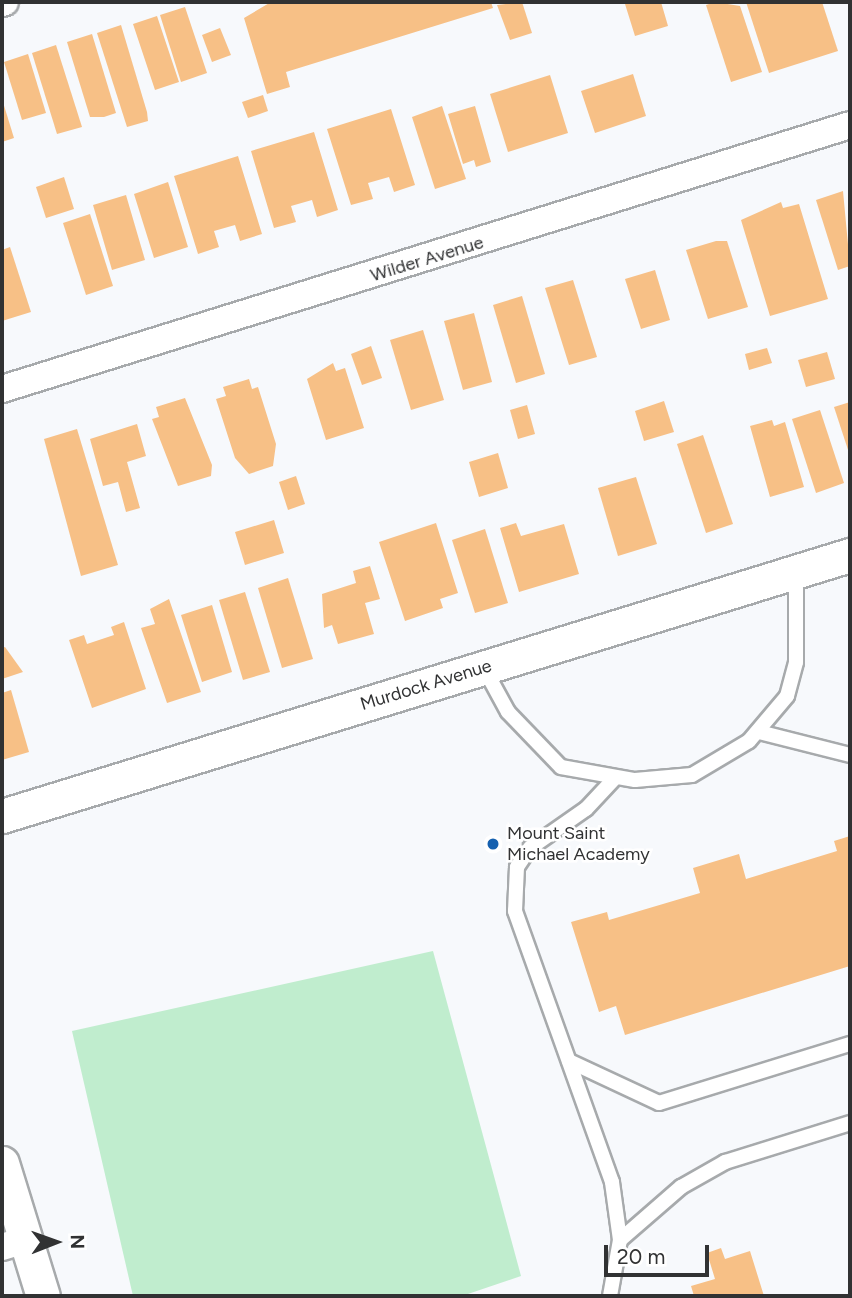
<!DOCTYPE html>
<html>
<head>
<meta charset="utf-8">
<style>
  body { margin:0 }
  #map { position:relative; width:852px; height:1298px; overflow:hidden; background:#f7f9fc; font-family:Figtree,sans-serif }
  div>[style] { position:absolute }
  .green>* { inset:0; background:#c0edce }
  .building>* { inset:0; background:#f7c086 }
  .roads { filter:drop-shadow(2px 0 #a7aaac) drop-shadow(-2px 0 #a7aaac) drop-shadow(0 2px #a7aaac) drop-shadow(0 -2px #a7aaac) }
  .service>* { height:14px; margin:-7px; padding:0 7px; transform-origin:7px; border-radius:7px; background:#fff }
  .minor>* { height:26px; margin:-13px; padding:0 13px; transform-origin:13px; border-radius:13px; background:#fff }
  .tertiary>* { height:33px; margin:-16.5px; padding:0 16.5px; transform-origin:16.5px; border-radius:16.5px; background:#fff }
  .dots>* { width:19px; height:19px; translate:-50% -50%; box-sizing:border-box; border:4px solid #fff; border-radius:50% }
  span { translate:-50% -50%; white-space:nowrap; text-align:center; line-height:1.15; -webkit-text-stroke:5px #fff; paint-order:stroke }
  .street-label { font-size:18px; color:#313233 }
  .poi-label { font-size:18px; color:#313233 }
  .left { translate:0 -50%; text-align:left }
  .frame { position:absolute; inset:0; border:4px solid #313233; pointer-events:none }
  .north { position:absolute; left:21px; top:1207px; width:70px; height:70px; -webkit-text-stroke:5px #fff; paint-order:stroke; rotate:89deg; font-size:19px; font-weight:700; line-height:28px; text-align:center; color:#313233 }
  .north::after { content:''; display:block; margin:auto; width:24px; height:32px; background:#313233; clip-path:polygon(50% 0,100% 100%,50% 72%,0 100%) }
  .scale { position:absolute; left:604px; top:1245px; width:105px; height:32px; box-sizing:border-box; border:4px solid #313233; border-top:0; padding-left:9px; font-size:21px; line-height:24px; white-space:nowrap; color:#313233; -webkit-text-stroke:5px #fff; paint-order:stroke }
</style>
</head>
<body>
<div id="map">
  <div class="green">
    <i style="clip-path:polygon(433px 951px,521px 1276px,462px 1296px,133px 1296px,72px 1031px)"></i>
  </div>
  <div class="building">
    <i style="clip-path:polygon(271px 2px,491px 2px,493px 8px,286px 72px,290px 87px,267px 94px,244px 18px)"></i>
    <i style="clip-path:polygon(522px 2px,532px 33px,510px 40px,497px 5px)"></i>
    <i style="clip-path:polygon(632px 2px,661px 2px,668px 26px,635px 36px,625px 4px)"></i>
    <i style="clip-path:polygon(715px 2px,740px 6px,762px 72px,731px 82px,706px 5px)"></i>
    <i style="clip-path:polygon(746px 2px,822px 2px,838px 51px,769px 73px)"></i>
    <i style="clip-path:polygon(185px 7px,207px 73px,181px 82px,160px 15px)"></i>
    <i style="clip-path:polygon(157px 16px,179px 82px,155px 90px,133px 24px)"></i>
    <i style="clip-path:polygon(121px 25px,147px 112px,148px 121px,127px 127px,97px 33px)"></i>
    <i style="clip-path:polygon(220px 28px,231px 55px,212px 62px,202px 35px)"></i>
    <i style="clip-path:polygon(92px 34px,116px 113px,104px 117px,90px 117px,67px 42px)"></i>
    <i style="clip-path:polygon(56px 45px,82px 127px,57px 134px,32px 53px)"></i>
    <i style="clip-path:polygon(28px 54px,46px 113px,22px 120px,4px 62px)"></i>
    <i style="clip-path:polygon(633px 74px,646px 116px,595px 133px,581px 91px)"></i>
    <i style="clip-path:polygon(550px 75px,568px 133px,508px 152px,490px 94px)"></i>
    <i style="clip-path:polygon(263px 95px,268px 111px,248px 118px,242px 102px)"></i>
    <i style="clip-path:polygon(2px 99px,14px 138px,2px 142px)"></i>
    <i style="clip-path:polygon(442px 106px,466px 179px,435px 189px,412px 117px)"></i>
    <i style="clip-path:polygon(475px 106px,491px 162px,476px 167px,474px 160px,463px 164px,448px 114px)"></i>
    <i style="clip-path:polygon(391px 109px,415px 185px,394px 192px,389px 177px,368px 183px,373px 199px,351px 205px,327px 129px)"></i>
    <i style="clip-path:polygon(314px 132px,338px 210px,317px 217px,312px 200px,291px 206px,296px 222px,274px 228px,251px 151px)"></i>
    <i style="clip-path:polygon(238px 156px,262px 234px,240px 241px,235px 225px,214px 231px,219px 247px,198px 254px,174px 176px)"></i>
    <i style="clip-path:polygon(64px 177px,74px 209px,46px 218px,36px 187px)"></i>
    <i style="clip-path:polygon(168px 182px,188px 247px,154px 258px,134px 194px)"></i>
    <i style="clip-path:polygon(843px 191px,850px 266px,838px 270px,816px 200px)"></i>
    <i style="clip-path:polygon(126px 195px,145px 260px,112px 270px,93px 205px)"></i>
    <i style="clip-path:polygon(781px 202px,783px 208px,799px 204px,828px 299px,770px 316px,741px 220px)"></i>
    <i style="clip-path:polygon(90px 214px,113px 286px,86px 295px,63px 223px)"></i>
    <i style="clip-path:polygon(716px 241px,727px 241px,748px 307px,708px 319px,686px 250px)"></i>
    <i style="clip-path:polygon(10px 247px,31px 312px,2px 321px,2px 250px)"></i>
    <i style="clip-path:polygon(655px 270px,670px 320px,641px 329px,625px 279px)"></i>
    <i style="clip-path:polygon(573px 280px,597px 357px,569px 365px,545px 288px)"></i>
    <i style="clip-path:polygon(522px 296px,545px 374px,516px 383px,493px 305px)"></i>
    <i style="clip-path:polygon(474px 313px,492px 382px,463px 390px,444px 321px)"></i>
    <i style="clip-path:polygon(423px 330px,444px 400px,411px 410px,390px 340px)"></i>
    <i style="clip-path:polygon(371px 346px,382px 378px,362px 385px,351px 354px)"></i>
    <i style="clip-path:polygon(767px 348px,772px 363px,749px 370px,745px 354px)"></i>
    <i style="clip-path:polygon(827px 352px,835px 379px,806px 387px,798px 360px)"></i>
    <i style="clip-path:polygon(333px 363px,336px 371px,345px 368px,364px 428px,326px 440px,307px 379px)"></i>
    <i style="clip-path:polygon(249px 379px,252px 389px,258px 387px,276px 444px,273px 466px,249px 474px,235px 458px,216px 399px,226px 396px,223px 387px)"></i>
    <i style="clip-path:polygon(185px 398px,212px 465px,211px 476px,178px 486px,152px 419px,159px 417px,156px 407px)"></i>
    <i style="clip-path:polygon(664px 401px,674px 432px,644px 441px,635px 411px)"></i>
    <i style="clip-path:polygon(850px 402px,850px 456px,834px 407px)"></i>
    <i style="clip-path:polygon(527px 405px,535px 434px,518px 439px,510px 410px)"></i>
    <i style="clip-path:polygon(820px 410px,844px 483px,816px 493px,792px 419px)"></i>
    <i style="clip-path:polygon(772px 420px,774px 426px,785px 422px,804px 487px,770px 497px,750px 426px)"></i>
    <i style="clip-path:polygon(137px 424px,146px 456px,127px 462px,140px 508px,126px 512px,118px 482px,103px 486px,90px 439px)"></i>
    <i style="clip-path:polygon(77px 429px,118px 565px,81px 576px,44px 439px)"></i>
    <i style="clip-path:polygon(703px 435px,733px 524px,706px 533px,677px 444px)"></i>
    <i style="clip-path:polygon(498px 453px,508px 488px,479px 497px,469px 462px)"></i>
    <i style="clip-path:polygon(296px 476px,305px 504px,288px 510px,279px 482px)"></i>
    <i style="clip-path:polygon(636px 477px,657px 544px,618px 556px,598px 488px)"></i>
    <i style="clip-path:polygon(274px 520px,284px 553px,245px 565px,235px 532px)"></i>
    <i style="clip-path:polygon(436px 523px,458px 593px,440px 599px,443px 608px,405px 621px,379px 542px)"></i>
    <i style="clip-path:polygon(516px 523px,521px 536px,564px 524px,579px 574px,519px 592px,500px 528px)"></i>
    <i style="clip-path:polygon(485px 529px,508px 603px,475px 613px,452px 540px)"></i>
    <i style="clip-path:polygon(370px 566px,380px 599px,365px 603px,374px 634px,338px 644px,332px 625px,324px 628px,322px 594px,356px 583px,353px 571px)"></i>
    <i style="clip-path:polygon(288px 578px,313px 659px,282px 668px,258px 588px)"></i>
    <i style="clip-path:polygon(245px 592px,270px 672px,243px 680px,219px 600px)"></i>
    <i style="clip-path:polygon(169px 599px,201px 692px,167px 703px,141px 628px,155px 624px,150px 609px)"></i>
    <i style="clip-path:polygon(212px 605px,232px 672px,202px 682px,181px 615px)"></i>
    <i style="clip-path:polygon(124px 622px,146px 689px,92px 708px,69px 640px,84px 635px,87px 644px,114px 635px,111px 627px)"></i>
    <i style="clip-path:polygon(5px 647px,23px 672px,2px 679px,2px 648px)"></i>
    <i style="clip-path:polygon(11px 690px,29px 752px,2px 760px,2px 693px)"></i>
    <i style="clip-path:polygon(850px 836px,850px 966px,625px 1035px,616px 1006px,599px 1012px,571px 922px,607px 912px,609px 920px,700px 893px,693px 868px,739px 854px,746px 879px,837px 851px,834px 841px)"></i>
    <i style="clip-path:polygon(721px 1248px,725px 1259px,750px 1251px,764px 1296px,694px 1296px,691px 1286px,715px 1279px,707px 1253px)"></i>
  </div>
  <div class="roads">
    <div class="service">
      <i style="left:484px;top:668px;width:50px;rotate:61.4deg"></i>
      <i style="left:508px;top:712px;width:76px;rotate:46.1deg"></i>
      <i style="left:561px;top:767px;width:75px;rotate:10deg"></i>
      <i style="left:635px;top:780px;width:57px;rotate:-5deg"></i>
      <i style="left:692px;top:775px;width:66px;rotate:-30.8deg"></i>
      <i style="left:749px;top:741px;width:59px;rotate:-49.8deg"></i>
      <i style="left:787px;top:696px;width:35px;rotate:-75deg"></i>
      <i style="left:796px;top:662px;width:90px;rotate:-90deg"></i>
      <i style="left:759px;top:732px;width:94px;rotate:14.2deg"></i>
      <i style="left:569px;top:1061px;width:99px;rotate:25deg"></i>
      <i style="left:659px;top:1103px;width:200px;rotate:-17.2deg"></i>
      <i style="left:620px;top:1240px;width:81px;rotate:-41deg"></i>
      <i style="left:681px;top:1187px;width:51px;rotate:-29.6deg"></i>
      <i style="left:725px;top:1162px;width:131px;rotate:-17.3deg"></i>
      <i style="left:610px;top:1296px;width:57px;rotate:-79.9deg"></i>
      <i style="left:620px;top:1240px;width:59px;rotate:-97.9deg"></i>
      <i style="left:612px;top:1182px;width:288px;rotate:-109.7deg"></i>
      <i style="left:515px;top:911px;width:44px;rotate:-87.4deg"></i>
      <i style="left:517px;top:867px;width:23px;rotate:-56deg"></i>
      <i style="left:530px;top:848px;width:68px;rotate:-34.9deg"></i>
      <i style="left:586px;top:809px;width:42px;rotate:-46.9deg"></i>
    </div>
    <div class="minor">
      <i style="left:2px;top:3px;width:3px;rotate:-18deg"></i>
      <i style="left:2px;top:389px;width:888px;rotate:-17.29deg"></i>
      <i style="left:2px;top:1247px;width:24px;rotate:-17deg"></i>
    </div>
    <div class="tertiary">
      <i style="left:2px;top:816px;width:887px;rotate:-17.11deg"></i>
      <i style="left:2px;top:1163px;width:139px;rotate:72.9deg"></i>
    </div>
  </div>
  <div class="dots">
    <i style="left:493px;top:844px;background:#1560af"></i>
  </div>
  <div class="street-label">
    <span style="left:427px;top:259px;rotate:-17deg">Wilder Avenue</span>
    <span style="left:426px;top:685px;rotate:-17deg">Murdock Avenue</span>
  </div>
  <div class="poi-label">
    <span class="left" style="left:507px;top:844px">Mount Saint<br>Michael Academy</span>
  </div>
  <div class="frame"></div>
  <div class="north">N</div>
  <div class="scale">20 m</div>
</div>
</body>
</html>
